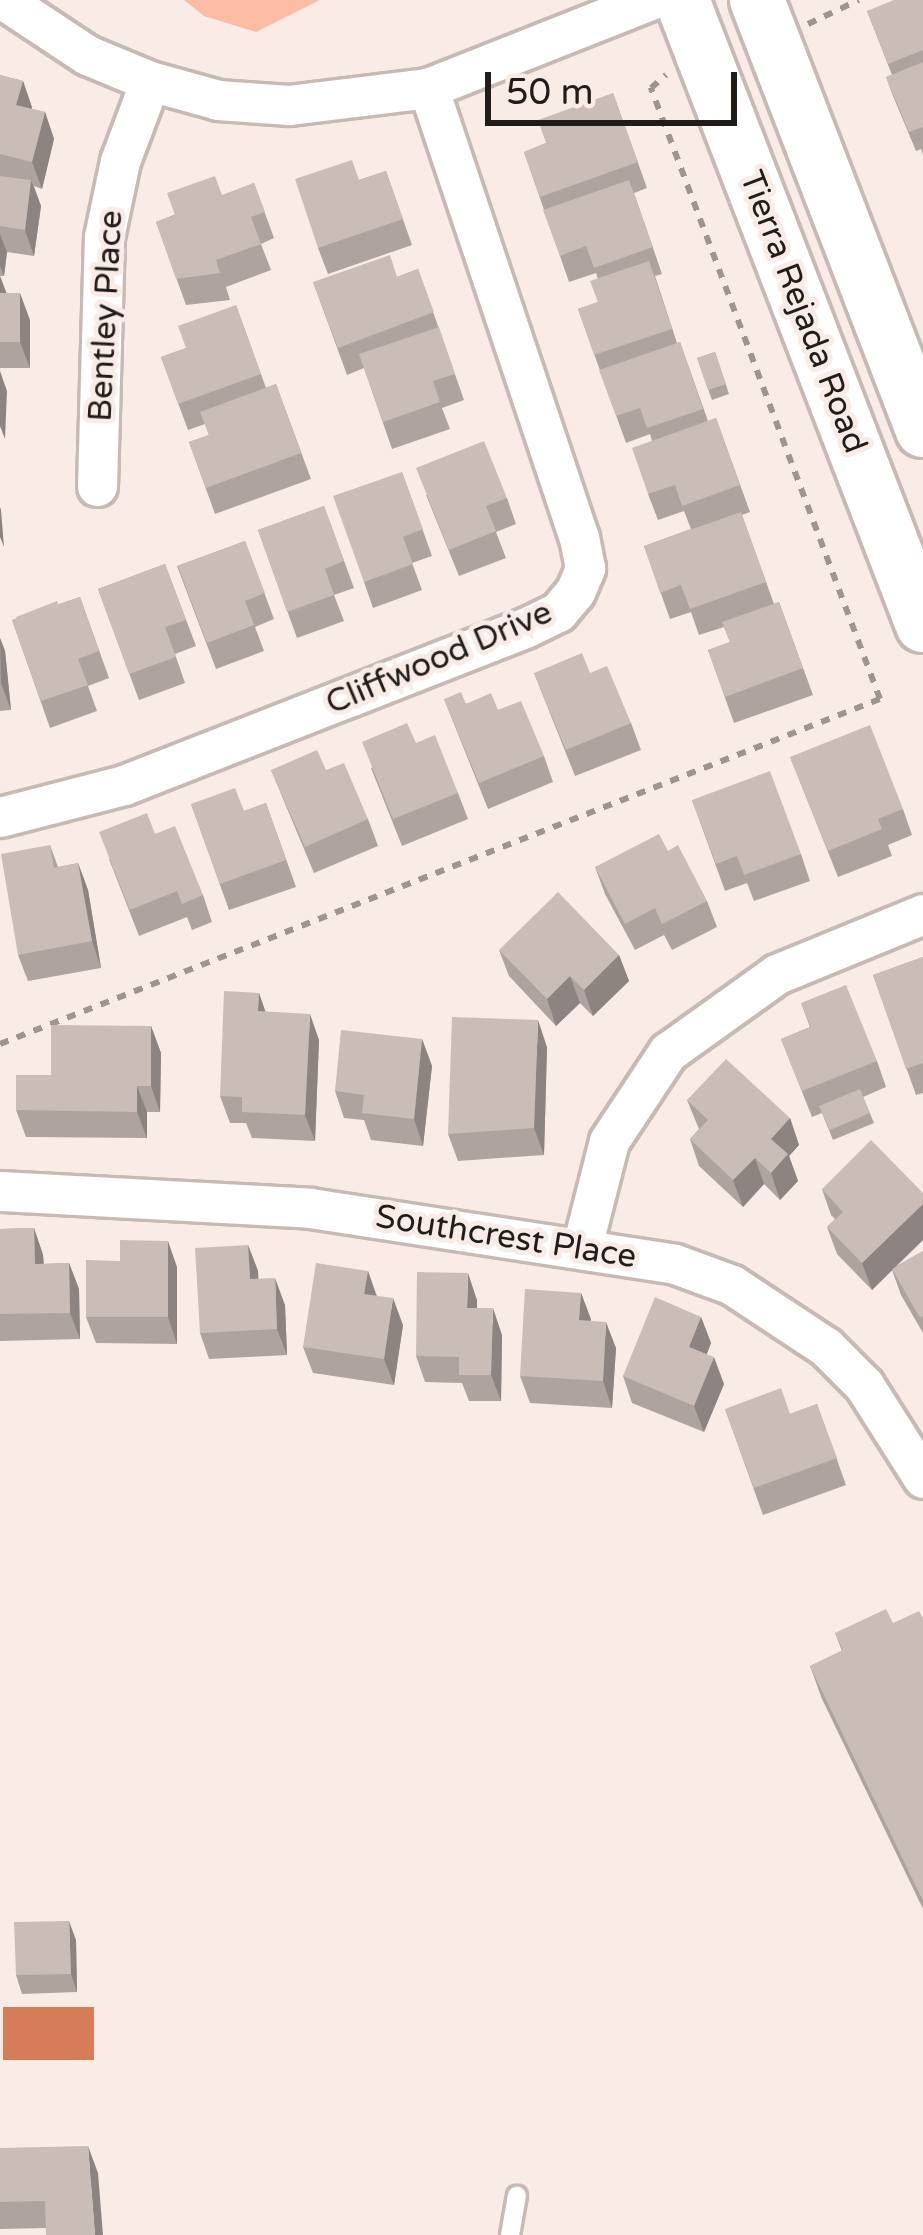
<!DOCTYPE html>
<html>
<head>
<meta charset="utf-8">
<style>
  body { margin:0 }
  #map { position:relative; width:923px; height:2235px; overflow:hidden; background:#f9ece7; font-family:"Varela Round",sans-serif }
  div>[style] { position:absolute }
  .green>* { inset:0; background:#fcbba3 }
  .water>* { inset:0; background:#d57c58 }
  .path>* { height:6px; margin-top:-3px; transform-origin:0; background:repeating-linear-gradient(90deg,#9e9591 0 9px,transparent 0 18px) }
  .roads { filter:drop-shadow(3px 0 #c7bab5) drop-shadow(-3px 0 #c7bab5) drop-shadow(0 3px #c7bab5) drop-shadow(0 -3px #c7bab5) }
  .lane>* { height:18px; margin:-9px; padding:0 9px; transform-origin:9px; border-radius:9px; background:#fff }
  .street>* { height:39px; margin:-19.5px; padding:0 19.5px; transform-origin:19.5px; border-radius:19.5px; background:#fff }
  .secondary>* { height:54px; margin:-27px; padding:0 27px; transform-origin:27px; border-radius:27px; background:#fff }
  .wall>* { inset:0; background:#aea39e }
  .shaded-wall>* { inset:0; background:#8d8481 }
  .building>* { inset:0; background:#cabdb8 }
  span { translate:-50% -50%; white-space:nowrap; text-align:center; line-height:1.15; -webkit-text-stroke:10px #f9ece7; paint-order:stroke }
  .street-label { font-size:33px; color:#211c1a }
  .scale { position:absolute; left:485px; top:72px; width:252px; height:54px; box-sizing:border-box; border:6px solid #211c1a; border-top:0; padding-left:15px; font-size:36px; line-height:42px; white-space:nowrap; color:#211c1a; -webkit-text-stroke:9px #f9ece7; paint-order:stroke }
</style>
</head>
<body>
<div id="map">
  <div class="green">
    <i style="clip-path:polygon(184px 0,320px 0,256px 32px,204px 16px)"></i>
  </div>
  <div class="water">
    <i style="clip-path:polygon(3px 2007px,94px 2007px,94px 2060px,3px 2060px)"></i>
  </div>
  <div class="path">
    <i style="left:808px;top:24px;width:56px;rotate:-25.2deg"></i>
    <i style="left:0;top:1044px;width:945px;rotate:-21.41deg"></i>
    <i style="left:880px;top:699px;width:653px;rotate:-110.55deg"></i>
    <i style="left:651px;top:88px;width:20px;rotate:-41deg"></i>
  </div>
  <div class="roads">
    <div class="lane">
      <i style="left:510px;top:2235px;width:40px;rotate:-80deg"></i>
    </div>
    <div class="street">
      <i style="left:4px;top:0;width:100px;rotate:33.5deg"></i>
      <i style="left:87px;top:55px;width:68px;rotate:22.4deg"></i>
      <i style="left:150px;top:81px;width:71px;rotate:15.6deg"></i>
      <i style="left:218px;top:100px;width:71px;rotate:4deg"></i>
      <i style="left:289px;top:105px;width:140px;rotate:-7deg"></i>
      <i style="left:428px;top:88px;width:239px;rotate:-21.6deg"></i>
      <i style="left:97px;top:486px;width:249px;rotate:-88.4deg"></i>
      <i style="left:104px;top:237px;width:78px;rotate:-78.1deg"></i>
      <i style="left:120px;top:161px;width:85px;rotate:-69.4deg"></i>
      <i style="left:0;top:817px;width:128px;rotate:-14.5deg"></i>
      <i style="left:124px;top:785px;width:431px;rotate:-21.4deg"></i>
      <i style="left:525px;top:628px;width:37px;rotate:-26deg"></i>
      <i style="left:558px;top:612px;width:26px;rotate:-50deg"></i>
      <i style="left:575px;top:592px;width:26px;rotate:-67deg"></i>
      <i style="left:585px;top:568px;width:31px;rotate:-101deg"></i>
      <i style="left:579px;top:538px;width:475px;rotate:-108.5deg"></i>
      <i style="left:0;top:1191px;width:310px;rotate:3.1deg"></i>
      <i style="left:310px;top:1208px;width:369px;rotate:8.7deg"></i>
      <i style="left:675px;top:1264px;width:61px;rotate:20.2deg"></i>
      <i style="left:732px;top:1285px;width:113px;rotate:33.4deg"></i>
      <i style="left:826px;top:1347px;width:54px;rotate:45deg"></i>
      <i style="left:864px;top:1385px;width:110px;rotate:57.6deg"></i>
      <i style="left:582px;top:1247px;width:109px;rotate:-75.7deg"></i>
      <i style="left:609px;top:1141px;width:107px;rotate:-56.5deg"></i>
      <i style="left:668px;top:1052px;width:134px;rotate:-35.6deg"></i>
      <i style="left:777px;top:974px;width:158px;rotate:-22.3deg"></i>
    </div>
    <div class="secondary">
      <i style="left:682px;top:0;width:670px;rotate:68.91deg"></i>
      <i style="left:757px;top:0;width:461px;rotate:68.9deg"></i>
    </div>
  </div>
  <div class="wall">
    <i style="clip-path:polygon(923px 0,923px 155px,921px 149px,916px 151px,893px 96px,886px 77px,892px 75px,867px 11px)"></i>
    <i style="clip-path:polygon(0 75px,23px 81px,32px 109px,45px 112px,54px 139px,42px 189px,34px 186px,41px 206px,34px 256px,7px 252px,4px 276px,0 276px)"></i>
    <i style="clip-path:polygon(613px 93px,647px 188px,634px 193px,662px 274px,655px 276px,677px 343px,680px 342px,708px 421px,716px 418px,750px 512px,742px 515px,774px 604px,779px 602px,813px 695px,734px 723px,708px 650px,730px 642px,724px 627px,699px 635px,691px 612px,670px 619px,644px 546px,691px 529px,684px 511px,658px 520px,648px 494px,652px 441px,650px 434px,626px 443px,578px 309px,598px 302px,598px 279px,596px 273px,569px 282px,524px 152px,546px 143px)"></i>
    <i style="clip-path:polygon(386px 171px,412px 245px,328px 274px,318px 248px,359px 180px)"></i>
    <i style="clip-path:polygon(254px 183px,274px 238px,261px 244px,271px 270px,226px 287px,230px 300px,186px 305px,156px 222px)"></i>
    <i style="clip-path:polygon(418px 269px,464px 400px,442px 408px,450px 429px,392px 449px,364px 368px,347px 375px,313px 282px,397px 277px)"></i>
    <i style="clip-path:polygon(0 276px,6px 293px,30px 320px,30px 368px,0 368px)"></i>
    <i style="clip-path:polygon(236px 305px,266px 388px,276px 384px,311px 479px,215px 514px,189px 442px,209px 435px,205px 424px,188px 430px,161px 357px,186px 348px)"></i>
    <i style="clip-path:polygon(715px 352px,729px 394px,712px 400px,697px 358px)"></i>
    <i style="clip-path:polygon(402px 472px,432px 556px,412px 563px,422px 590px,373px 608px,364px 582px)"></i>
    <i style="clip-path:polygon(426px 495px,507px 498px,516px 524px,496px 532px,506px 558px,459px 576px)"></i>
    <i style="clip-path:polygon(324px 506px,354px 588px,334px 595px,344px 621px,297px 638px,258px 530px)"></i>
    <i style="clip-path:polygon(245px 541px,274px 619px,255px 627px,264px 651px,216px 669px,177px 566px)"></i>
    <i style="clip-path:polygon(165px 564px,196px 646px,175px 654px,185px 683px,139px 700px,98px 589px)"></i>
    <i style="clip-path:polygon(80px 597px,109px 678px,88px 686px,97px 711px,50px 728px,12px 620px)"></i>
    <i style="clip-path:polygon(0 638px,5px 651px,11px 710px,0 711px)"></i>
    <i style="clip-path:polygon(534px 673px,590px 673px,631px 723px,641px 750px,575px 776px)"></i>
    <i style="clip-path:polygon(444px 699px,498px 710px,544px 756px,553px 782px,488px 809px)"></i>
    <i style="clip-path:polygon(416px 743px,458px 793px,468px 819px,402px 846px,371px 768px)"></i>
    <i style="clip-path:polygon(790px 757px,903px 809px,912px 835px,888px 845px,892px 856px,838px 877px)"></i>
    <i style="clip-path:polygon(271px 770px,326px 770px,368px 819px,378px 846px,314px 873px)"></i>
    <i style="clip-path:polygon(692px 800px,801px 854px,810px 881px,754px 901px,747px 883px,725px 891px)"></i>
    <i style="clip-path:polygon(266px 803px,296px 887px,229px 910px,191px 804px,244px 811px)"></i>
    <i style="clip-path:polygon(155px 834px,203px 895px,212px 922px,192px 930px,187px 917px,139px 936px,109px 859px)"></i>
    <i style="clip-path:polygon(50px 845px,58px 867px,78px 863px,88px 890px,101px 968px,28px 981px,18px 955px)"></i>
    <i style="clip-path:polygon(668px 851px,707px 901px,717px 927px,672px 950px,664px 935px,635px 950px,605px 894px,595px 867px)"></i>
    <i style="clip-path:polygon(499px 950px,619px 955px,629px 981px,593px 1016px,580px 1003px,556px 1026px,509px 976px)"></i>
    <i style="clip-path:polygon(923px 957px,923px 1093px,916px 1095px,873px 975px)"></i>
    <i style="clip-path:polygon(259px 993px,265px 1011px,319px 1040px,315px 1141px,252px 1138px,246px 1123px,230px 1123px,220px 1096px)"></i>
    <i style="clip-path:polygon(801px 1003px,877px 1061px,886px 1087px,863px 1097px,874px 1123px,833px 1140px,822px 1113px,812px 1117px,781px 1039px,810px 1027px)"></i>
    <i style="clip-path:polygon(151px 1026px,161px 1053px,160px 1112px,147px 1112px,147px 1138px,26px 1137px,16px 1110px,51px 1075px)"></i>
    <i style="clip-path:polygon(422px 1039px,432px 1066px,423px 1146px,371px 1140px,364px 1120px,344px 1118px,335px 1091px)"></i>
    <i style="clip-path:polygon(547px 1047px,544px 1155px,458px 1161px,448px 1134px)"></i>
    <i style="clip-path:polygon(687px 1100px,790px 1118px,799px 1145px,789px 1156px,798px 1181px,780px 1200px,764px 1184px,743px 1207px,699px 1166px,690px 1139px,699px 1129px)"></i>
    <i style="clip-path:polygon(822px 1189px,923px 1193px,923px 1240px,895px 1267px,923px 1251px,923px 1333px,901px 1295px,892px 1270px,872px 1290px,837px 1254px,827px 1227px,835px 1219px,831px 1215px)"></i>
    <i style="clip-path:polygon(34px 1228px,43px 1255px,44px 1264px,69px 1263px,79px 1289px,80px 1339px,0 1341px,0 1229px)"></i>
    <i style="clip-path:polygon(248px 1245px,258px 1271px,258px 1279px,285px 1305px,287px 1355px,209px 1359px,200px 1333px)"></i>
    <i style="clip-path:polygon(120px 1261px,177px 1267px,177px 1344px,96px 1343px,86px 1317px)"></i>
    <i style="clip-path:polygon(368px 1271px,377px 1296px,403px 1325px,394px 1385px,313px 1373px,303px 1347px)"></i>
    <i style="clip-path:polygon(581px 1293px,591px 1321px,616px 1348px,612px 1408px,530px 1403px,520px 1376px)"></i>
    <i style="clip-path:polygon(477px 1300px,477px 1308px,502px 1335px,501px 1401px,469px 1401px,462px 1383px,425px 1382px,416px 1356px)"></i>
    <i style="clip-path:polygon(701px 1317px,711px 1343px,707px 1354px,724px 1384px,704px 1432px,632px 1403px,623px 1376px)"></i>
    <i style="clip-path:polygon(817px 1404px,846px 1485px,763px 1515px,725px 1409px,790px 1414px)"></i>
    <i style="clip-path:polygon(923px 1618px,923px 1909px,822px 1699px,810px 1666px,842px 1651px,835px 1633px)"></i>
    <i style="clip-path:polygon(76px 1940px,77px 1992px,22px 1994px,16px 1975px)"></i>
    <i style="clip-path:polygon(0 2148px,98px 2173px,46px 2228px,0 2229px)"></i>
  </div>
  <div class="shaded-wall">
    <i style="clip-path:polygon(23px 81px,32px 107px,26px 131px,16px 105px)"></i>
    <i style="clip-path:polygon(45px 112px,54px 139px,42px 189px,32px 162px)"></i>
    <i style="clip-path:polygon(31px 180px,41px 206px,34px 256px,25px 230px)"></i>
    <i style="clip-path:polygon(0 234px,7px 252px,4px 276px,0 266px)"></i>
    <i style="clip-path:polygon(0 276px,8px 297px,0 298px)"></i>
    <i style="clip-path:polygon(20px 293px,30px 320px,30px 368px,20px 342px)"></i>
    <i style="clip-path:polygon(0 371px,7px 391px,5px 439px,0 426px)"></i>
    <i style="clip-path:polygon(0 507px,1px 510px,4px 547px,0 537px)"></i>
    <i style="clip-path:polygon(0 638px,5px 651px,11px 710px,1px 683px)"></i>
    <i style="clip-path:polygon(78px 863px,88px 890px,101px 968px,92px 941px)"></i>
    <i style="clip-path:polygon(619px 955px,629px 981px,593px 1016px,584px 990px)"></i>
    <i style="clip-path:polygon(570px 976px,580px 1003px,556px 1026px,547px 999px)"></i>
    <i style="clip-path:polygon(259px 993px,268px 1019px,258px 1011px)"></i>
    <i style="clip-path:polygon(310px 1014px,319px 1040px,315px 1141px,305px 1115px)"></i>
    <i style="clip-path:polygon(538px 1020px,547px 1047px,544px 1155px,534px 1128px)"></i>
    <i style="clip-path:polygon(151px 1026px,161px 1053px,160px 1112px,151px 1086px)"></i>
    <i style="clip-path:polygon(422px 1039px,432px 1066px,423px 1146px,414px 1119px)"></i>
    <i style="clip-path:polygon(137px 1086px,147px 1112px,147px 1138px,137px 1112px)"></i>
    <i style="clip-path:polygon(790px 1118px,799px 1145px,789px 1156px,798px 1181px,780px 1200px,771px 1173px,771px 1139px)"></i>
    <i style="clip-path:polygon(755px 1158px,764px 1184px,743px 1207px,733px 1180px)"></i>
    <i style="clip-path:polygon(923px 1204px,923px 1240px,872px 1290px,862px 1263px)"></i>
    <i style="clip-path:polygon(34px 1228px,43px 1255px,45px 1290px,35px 1264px)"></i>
    <i style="clip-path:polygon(168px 1241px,177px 1267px,177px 1344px,168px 1317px)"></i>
    <i style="clip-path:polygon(248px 1245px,258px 1271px,260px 1306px,250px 1279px)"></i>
    <i style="clip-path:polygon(69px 1263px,79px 1289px,80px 1339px,70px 1313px)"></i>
    <i style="clip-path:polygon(368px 1271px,377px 1298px,364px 1294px)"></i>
    <i style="clip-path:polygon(468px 1273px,477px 1300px,477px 1334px,467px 1308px)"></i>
    <i style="clip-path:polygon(275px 1278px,285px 1305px,287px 1355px,277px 1329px)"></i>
    <i style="clip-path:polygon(581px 1293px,591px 1319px,589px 1346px,579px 1320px)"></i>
    <i style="clip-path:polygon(393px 1298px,403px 1325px,394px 1385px,384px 1359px)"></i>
    <i style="clip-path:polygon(493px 1308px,502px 1335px,501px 1401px,491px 1375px)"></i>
    <i style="clip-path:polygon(701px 1317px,711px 1343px,699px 1373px,689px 1347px)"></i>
    <i style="clip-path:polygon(606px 1322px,616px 1348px,612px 1408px,603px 1381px)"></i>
    <i style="clip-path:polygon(714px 1357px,724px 1384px,704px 1432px,694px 1406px)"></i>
    <i style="clip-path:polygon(69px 1921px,76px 1940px,77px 1992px,71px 1974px)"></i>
    <i style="clip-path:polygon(88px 2146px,98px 2173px,103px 2235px,95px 2235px)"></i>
  </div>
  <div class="building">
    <i style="clip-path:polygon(894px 0,923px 0,923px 50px,888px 64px,867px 11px)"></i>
    <i style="clip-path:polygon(923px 62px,923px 127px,909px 132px,886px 77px)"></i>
    <i style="clip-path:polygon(0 75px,23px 81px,16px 105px,45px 112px,32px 162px,0 154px)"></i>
    <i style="clip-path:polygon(613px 93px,638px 162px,540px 197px,524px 152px,546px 143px,538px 120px)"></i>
    <i style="clip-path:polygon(352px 160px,359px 180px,386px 171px,403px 219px,318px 248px,295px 179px)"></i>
    <i style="clip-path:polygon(0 176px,31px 180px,25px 230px,0 226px)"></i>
    <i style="clip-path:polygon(215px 176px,222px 195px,254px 183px,265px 212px,251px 217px,261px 244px,216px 260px,220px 273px,176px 279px,156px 222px,175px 215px,167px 193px)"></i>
    <i style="clip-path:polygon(629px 180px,653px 247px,594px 268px,586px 246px,560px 256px,543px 210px)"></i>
    <i style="clip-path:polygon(390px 255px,397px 277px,418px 269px,434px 312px,338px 348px,313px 282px)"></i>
    <i style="clip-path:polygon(649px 261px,672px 329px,594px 355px,578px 309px,598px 302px,590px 281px)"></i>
    <i style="clip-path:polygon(0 293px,20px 293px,20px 342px,0 342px)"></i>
    <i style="clip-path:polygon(236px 305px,261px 374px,178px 404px,161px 357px,186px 348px,178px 326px)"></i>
    <i style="clip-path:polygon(439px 327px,455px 374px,433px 381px,440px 402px,383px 422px,359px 354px)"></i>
    <i style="clip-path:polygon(680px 342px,703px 409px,647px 428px,640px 408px,616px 416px,599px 370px)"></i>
    <i style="clip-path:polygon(715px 352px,726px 384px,708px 390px,697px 358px)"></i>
    <i style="clip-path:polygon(276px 384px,301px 453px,206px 488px,189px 442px,209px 435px,200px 412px)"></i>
    <i style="clip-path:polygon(716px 418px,740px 485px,682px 506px,675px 485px,648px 494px,632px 448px)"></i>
    <i style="clip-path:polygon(484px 441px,507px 498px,486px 506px,496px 531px,449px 550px,416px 468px)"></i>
    <i style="clip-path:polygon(402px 472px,423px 529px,403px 537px,413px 564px,364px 582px,333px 496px)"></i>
    <i style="clip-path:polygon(324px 506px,344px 561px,325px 569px,334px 595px,287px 612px,258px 530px)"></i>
    <i style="clip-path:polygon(741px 512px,766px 582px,690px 609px,681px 585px,660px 593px,644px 546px)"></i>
    <i style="clip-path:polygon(245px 541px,265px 593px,245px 601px,254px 625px,207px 643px,178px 566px)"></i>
    <i style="clip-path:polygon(165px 564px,186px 620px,165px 627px,176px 657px,129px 674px,98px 589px)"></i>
    <i style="clip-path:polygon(80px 597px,99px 651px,78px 659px,88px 685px,41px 701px,12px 620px)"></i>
    <i style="clip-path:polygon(57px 601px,58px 604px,17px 619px,16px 617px)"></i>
    <i style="clip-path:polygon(779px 602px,803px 668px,725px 697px,708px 650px,730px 642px,722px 622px)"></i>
    <i style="clip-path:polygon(582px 653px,590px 673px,607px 666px,631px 723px,566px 750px,534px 673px)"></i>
    <i style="clip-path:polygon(461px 692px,466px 704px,491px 693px,498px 710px,521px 701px,544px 756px,479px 783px,444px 699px)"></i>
    <i style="clip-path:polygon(407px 723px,416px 743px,435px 735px,458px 793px,393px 819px,362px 742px)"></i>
    <i style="clip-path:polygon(870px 725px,903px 809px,878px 819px,882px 829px,828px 851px,790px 757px)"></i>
    <i style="clip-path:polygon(317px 750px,326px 770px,344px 763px,368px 819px,305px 847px,271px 770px)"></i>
    <i style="clip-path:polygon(770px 771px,801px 854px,744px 875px,737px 856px,716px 864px,692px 800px)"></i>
    <i style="clip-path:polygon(235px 788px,244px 811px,266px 803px,286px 860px,220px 884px,191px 804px)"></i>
    <i style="clip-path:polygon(147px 813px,155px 834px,175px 826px,203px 895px,182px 904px,177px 891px,130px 910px,99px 832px)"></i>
    <i style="clip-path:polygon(659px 834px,668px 851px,678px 845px,707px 901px,662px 924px,655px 908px,625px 924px,595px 867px)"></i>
    <i style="clip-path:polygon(50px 845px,54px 868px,78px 863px,92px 941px,18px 955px,1px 854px)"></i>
    <i style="clip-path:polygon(558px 892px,619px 955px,584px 990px,570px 976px,547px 999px,499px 950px)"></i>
    <i style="clip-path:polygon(923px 957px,923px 1063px,906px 1069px,873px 975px)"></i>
    <i style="clip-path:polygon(846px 985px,877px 1061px,802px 1091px,781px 1039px,811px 1027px,801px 1003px)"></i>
    <i style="clip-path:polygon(224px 991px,259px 993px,258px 1011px,310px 1014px,305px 1115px,242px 1112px,242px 1097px,220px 1096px)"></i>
    <i style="clip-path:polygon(452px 1017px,538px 1020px,534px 1128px,448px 1134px)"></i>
    <i style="clip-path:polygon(51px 1025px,151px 1026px,151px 1086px,137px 1086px,137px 1112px,16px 1110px,16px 1075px,51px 1075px)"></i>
    <i style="clip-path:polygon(341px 1030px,422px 1039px,414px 1119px,362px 1113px,364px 1095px,335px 1091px)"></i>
    <i style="clip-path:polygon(726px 1059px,790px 1118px,771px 1139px,788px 1154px,771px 1173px,755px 1158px,733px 1180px,690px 1139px,708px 1120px,687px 1100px)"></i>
    <i style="clip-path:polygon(860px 1089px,870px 1113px,830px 1130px,819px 1106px)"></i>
    <i style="clip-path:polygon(871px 1140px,923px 1193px,923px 1204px,862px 1263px,827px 1227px,843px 1212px,822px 1189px)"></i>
    <i style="clip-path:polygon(34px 1228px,35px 1264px,69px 1263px,70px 1313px,0 1314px,0 1229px)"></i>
    <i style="clip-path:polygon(120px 1240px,168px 1241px,168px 1317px,86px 1317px,86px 1260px,120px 1261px)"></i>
    <i style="clip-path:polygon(248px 1245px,250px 1279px,275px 1278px,277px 1329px,200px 1333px,195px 1248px)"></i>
    <i style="clip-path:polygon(923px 1251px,923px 1316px,920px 1318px,892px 1269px)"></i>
    <i style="clip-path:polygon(316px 1263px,368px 1271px,364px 1294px,393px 1298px,384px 1359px,303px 1347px)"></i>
    <i style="clip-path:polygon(417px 1272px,468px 1273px,467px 1308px,493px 1308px,491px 1375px,459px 1375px,459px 1357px,416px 1356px)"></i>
    <i style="clip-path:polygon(525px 1289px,581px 1293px,579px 1320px,606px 1322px,603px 1381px,520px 1376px)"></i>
    <i style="clip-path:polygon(655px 1297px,701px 1317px,689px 1347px,714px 1357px,694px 1406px,623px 1376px)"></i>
    <i style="clip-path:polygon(781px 1388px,790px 1414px,817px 1404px,837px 1458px,754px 1488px,725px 1409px)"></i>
    <i style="clip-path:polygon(886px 1609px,893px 1623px,919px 1611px,923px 1618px,923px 1901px,810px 1666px,843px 1650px,835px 1633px)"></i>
    <i style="clip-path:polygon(69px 1921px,71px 1974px,16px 1975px,14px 1922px)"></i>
    <i style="clip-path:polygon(88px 2146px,95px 2235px,46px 2235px,45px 2201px,0 2202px,0 2148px)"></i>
  </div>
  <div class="street-label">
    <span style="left:803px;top:312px;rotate:69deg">Tierra Rejada Road</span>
    <span style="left:106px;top:316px;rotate:-87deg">Bentley Place</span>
    <span style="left:439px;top:658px;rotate:-23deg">Cliffwood Drive</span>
    <span style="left:506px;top:1237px;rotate:9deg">Southcrest Place</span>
  </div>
  <div class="scale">50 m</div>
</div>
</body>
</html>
